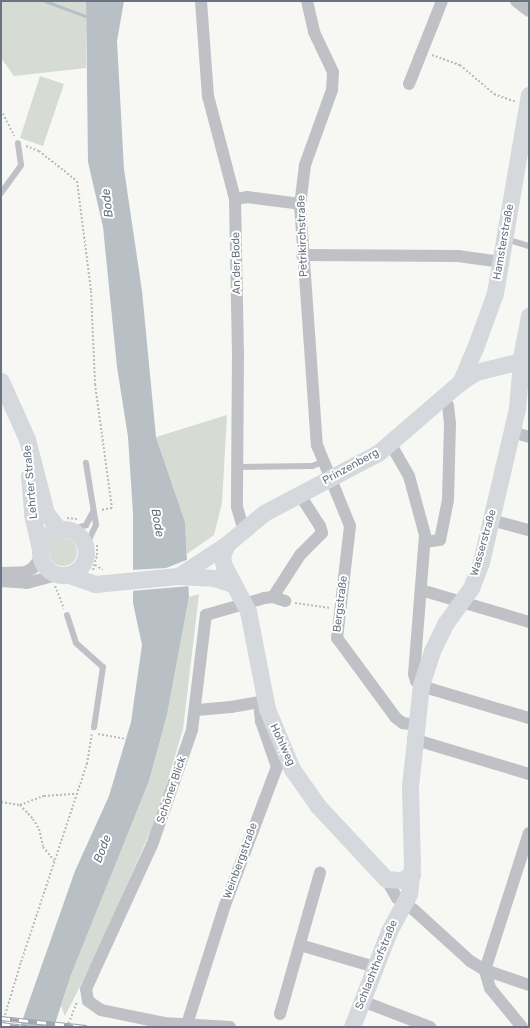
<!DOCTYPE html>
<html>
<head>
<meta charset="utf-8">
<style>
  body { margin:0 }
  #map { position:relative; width:530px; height:1028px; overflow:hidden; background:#f7f7f4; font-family:Rubik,sans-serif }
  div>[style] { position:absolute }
  .green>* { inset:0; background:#d6dbd4 }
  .round { border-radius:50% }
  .water>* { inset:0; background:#b8c0c6 }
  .pier>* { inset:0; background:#f7f7f4 }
  .stream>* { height:3px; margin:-1.5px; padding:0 1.5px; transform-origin:1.5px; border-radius:1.5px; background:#b8c0c6 }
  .path>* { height:2px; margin-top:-1px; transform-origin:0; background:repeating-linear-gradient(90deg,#b9bbbe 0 2px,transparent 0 4px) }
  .lane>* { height:6px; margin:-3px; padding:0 3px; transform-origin:3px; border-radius:3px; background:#bfc1c6 }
  .street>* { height:12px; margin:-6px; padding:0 6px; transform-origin:6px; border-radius:6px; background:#bfc1c6 }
  .secondary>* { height:17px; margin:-8.5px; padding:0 8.5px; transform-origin:8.5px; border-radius:8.5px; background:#d5d8dc }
  .secondary>.ring { margin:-8.5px; padding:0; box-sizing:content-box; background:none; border:17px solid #d5d8dc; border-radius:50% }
  .rail>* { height:4.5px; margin-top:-2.25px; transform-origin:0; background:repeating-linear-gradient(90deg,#fff 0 9px,#a1a5ab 0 18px); box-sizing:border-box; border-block:1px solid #a1a5ab }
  span { translate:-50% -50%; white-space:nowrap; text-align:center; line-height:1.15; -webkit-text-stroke:4px #fff; paint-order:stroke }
  .street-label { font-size:11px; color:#6a7382 }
  .water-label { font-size:12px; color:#65737e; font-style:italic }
  .frame { position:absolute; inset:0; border:2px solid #6a7382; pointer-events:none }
</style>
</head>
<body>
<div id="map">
  <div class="green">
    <i style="clip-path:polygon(1px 1px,86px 1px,86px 68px,14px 76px,1px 58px)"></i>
    <i style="clip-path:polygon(40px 76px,64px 84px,43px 146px,20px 138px)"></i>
    <i style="clip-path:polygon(227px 415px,222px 503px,214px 535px,187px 554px,185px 522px,156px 437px)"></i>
    <i class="round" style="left:49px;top:538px;width:28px;height:28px"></i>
    <i style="clip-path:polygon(199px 594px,183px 729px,164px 793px,150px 832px,101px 945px,65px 1016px,61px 1006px,71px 975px,149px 781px,167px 715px,189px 597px)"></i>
  </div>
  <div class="water">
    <i style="clip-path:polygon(86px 1px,124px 1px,117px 41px,124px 169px,142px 291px,156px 437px,185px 522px,189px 597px,167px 715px,149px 781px,71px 975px,54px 1027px,20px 1027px,75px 871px,109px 796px,131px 722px,142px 645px,133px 603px,133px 513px,128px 437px,117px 367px,103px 227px,88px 162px)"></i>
  </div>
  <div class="pier">
    <i style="clip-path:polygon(189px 559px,190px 586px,131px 591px,131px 570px,166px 568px)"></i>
  </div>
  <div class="stream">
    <i style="left:45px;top:1px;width:46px;rotate:20.4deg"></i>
  </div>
  <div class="path">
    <i style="left:432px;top:55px;width:30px;rotate:20deg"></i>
    <i style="left:460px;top:65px;width:45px;rotate:40.5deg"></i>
    <i style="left:494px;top:94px;width:23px;rotate:20deg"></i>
    <i style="left:1px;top:110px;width:29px;rotate:63deg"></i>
    <i style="left:26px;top:146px;width:14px;rotate:21deg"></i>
    <i style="left:39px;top:151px;width:48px;rotate:38.3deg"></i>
    <i style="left:77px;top:181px;width:111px;rotate:82.7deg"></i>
    <i style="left:91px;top:291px;width:93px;rotate:87.5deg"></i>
    <i style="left:95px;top:384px;width:125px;rotate:82.2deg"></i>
    <i style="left:112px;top:508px;width:11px;rotate:170deg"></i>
    <i style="left:67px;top:518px;width:10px;rotate:6deg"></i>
    <i style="left:95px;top:565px;width:9px;rotate:32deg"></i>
    <i style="left:93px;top:570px;width:16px;rotate:-75deg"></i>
    <i style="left:97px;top:555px;width:12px;rotate:-90deg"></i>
    <i style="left:55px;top:586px;width:24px;rotate:68deg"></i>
    <i style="left:295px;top:603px;width:36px;rotate:8deg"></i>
    <i style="left:98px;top:734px;width:28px;rotate:10deg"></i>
    <i style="left:1px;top:802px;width:19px;rotate:9deg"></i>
    <i style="left:20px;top:805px;width:19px;rotate:47deg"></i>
    <i style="left:33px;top:819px;width:12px;rotate:59deg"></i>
    <i style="left:39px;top:829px;width:18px;rotate:77deg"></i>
    <i style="left:43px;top:847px;width:17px;rotate:50deg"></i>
    <i style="left:20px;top:805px;width:26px;rotate:-21deg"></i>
    <i style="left:44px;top:796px;width:32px;rotate:-4deg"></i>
    <i style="left:4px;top:1027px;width:12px;rotate:-85deg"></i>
    <i style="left:5px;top:1015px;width:55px;rotate:-73.2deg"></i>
    <i style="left:21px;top:962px;width:209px;rotate:-71.6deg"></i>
    <i style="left:87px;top:764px;width:30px;rotate:-81deg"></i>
    <i style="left:67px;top:1027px;width:27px;rotate:-68deg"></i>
  </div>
  <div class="lane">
    <i style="left:1px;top:193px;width:34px;rotate:-54deg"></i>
    <i style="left:21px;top:165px;width:22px;rotate:-98deg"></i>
    <i style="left:506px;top:239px;width:24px;rotate:17deg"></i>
    <i style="left:237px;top:467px;width:75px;rotate:-0.8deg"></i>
    <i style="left:312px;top:466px;width:12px;rotate:-20deg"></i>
    <i style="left:71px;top:530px;width:16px;rotate:-18deg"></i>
    <i style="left:86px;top:525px;width:15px;rotate:-62deg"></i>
    <i style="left:86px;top:546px;width:23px;rotate:-65deg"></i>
    <i style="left:96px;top:525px;width:63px;rotate:-99.2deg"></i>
    <i style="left:67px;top:615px;width:29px;rotate:72deg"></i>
    <i style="left:76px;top:643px;width:36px;rotate:42deg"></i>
    <i style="left:103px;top:667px;width:61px;rotate:98.5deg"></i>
  </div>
  <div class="street">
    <i style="left:201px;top:1px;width:95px;rotate:85.8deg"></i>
    <i style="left:208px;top:96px;width:106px;rotate:75.3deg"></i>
    <i style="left:235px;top:199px;width:152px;rotate:88.9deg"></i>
    <i style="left:238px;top:351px;width:156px;rotate:90.4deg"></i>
    <i style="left:237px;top:507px;width:22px;rotate:74deg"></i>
    <i style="left:307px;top:1px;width:32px;rotate:77deg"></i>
    <i style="left:314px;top:32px;width:44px;rotate:64.6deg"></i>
    <i style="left:333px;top:72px;width:18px;rotate:93deg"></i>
    <i style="left:332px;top:90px;width:80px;rotate:109.8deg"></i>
    <i style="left:305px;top:165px;width:39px;rotate:97deg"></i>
    <i style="left:300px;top:204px;width:242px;rotate:86deg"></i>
    <i style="left:317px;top:445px;width:87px;rotate:67.8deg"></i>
    <i style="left:350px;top:526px;width:113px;rotate:96.6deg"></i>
    <i style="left:337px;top:638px;width:99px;rotate:53.6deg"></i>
    <i style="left:396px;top:718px;width:9px;rotate:36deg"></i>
    <i style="left:403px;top:723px;width:12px;rotate:9deg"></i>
    <i style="left:516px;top:1px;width:16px;rotate:38deg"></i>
    <i style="left:409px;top:84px;width:89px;rotate:-68.3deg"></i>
    <i style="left:235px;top:199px;width:12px;rotate:-9deg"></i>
    <i style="left:247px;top:197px;width:53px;rotate:7.5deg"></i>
    <i style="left:302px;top:255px;width:156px;rotate:0.4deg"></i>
    <i style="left:458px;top:256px;width:43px;rotate:7.9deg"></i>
    <i style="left:512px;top:432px;width:18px;rotate:16deg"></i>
    <i style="left:390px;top:443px;width:38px;rotate:60deg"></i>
    <i style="left:409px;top:476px;width:61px;rotate:74.8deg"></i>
    <i style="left:425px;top:535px;width:139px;rotate:94.5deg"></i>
    <i style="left:414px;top:674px;width:7px;rotate:74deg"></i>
    <i style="left:416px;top:681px;width:17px;rotate:28deg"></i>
    <i style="left:431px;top:689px;width:102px;rotate:16.5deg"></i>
    <i style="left:491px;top:520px;width:39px;rotate:15deg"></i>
    <i style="left:425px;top:542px;width:15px;rotate:-8deg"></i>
    <i style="left:440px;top:540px;width:41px;rotate:-78.7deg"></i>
    <i style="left:448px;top:500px;width:76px;rotate:-88.5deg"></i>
    <i style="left:450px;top:424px;width:18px;rotate:-96deg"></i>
    <i style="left:448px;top:406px;width:11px;rotate:-112deg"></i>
    <i style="left:1px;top:573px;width:25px;rotate:-2deg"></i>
    <i style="left:26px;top:572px;width:8px;rotate:-30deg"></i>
    <i style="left:33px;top:568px;width:12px;rotate:-55deg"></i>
    <i style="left:1px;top:581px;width:26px;rotate:4deg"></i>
    <i style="left:27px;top:583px;width:30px;rotate:-15deg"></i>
    <i style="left:421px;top:590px;width:113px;rotate:16.5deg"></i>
    <i style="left:273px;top:597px;width:50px;rotate:-57.3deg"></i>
    <i style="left:300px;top:555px;width:31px;rotate:-45deg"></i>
    <i style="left:322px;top:533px;width:7px;rotate:-106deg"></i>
    <i style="left:320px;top:526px;width:38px;rotate:-123deg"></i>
    <i style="left:197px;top:710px;width:34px;rotate:-5deg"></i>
    <i style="left:231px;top:707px;width:34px;rotate:-10deg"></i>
    <i style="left:413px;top:739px;width:121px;rotate:16.8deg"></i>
    <i style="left:386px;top:879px;width:22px;rotate:60deg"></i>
    <i style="left:397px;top:898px;width:21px;rotate:35deg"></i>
    <i style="left:414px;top:910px;width:76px;rotate:42.3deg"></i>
    <i style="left:470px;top:961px;width:17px;rotate:31deg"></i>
    <i style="left:485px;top:970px;width:46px;rotate:18.8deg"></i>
    <i style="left:300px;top:945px;width:78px;rotate:16.3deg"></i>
    <i style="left:362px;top:1001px;width:73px;rotate:20.9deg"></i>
    <i style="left:280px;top:1014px;width:147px;rotate:-74.2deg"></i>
    <i style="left:187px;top:1024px;width:125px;rotate:-72.3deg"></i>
    <i style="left:225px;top:905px;width:147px;rotate:-69.4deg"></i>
    <i style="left:277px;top:767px;width:49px;rotate:-109.2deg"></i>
    <i style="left:261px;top:721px;width:10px;rotate:-96deg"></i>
    <i style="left:260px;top:711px;width:11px;rotate:-68deg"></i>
    <i style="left:230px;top:1027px;width:66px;rotate:-176.5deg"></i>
    <i style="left:164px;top:1023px;width:64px;rotate:-168.3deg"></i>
    <i style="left:101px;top:1010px;width:16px;rotate:-145deg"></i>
    <i style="left:88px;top:1001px;width:12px;rotate:-99deg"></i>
    <i style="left:86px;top:989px;width:158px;rotate:-65.4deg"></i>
    <i style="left:152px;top:845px;width:122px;rotate:-70.8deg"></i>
    <i style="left:192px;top:730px;width:116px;rotate:-83.1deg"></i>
    <i style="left:206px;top:615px;width:60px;rotate:-16.3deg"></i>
    <i style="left:264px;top:598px;width:9px;rotate:-6deg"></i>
    <i style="left:273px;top:597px;width:13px;rotate:18deg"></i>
    <i style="left:522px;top:1027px;width:50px;rotate:-129.4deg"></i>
    <i style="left:490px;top:988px;width:19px;rotate:-106deg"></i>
    <i style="left:485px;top:970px;width:144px;rotate:-72.2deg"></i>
  </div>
  <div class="secondary">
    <i style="left:1px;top:381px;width:64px;rotate:65.9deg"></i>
    <i style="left:27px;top:439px;width:76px;rotate:75.6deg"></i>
    <i style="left:46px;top:513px;width:21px;rotate:51deg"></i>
    <i style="left:460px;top:383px;width:38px;rotate:-67deg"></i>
    <i style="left:475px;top:348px;width:59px;rotate:-70deg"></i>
    <i style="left:495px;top:293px;width:201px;rotate:-80.3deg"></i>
    <i style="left:29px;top:476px;width:38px;rotate:85deg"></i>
    <i style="left:32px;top:514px;width:36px;rotate:77deg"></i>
    <i class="ring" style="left:40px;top:529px;width:29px;height:29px"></i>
    <i style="left:227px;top:544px;width:13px;rotate:113deg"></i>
    <i style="left:222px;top:556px;width:10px;rotate:79deg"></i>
    <i style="left:224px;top:566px;width:51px;rotate:61.9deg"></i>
    <i style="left:248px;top:611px;width:100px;rotate:79deg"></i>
    <i style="left:267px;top:709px;width:65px;rotate:67.4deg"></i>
    <i style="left:292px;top:769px;width:45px;rotate:54.9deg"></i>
    <i style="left:318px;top:806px;width:100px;rotate:47deg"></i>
    <i style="left:386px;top:879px;width:16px;rotate:4deg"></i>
    <i style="left:402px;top:880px;width:12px;rotate:-31deg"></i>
    <i style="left:69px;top:575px;width:28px;rotate:19deg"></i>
    <i style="left:95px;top:584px;width:83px;rotate:-5.5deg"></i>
    <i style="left:178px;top:576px;width:36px;rotate:3deg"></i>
    <i style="left:214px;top:578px;width:19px;rotate:18deg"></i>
    <i style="left:178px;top:576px;width:59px;rotate:-33.1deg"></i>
    <i style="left:227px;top:544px;width:48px;rotate:-40deg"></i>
    <i style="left:264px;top:513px;width:129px;rotate:-27.8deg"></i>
    <i style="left:378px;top:453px;width:107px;rotate:-40.8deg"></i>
    <i style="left:459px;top:383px;width:20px;rotate:-33deg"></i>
    <i style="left:476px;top:372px;width:55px;rotate:-13.8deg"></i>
    <i style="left:352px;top:1027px;width:103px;rotate:-68.9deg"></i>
    <i style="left:389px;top:931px;width:42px;rotate:-61.6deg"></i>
    <i style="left:409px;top:894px;width:30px;rotate:-84deg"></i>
    <i style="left:412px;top:864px;width:78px;rotate:-91.5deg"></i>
    <i style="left:410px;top:786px;width:102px;rotate:-83.8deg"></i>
    <i style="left:421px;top:685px;width:36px;rotate:-72deg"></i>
    <i style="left:432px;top:651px;width:30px;rotate:-64deg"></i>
    <i style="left:445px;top:624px;width:44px;rotate:-54.2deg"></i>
    <i style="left:471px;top:588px;width:28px;rotate:-69deg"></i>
    <i style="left:481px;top:562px;width:158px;rotate:-76.8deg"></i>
    <i style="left:517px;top:408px;width:56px;rotate:-84.9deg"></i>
    <i style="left:522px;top:352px;width:37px;rotate:-79deg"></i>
  </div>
  <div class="rail">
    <i style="left:1px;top:1018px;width:86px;rotate:6deg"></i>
    <i style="left:1px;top:1024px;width:26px;rotate:7deg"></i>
  </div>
  <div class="street-label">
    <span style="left:303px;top:236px;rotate:-92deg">Petrikirchstraße</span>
    <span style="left:504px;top:242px;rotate:-80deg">Hamsterstraße</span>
    <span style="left:237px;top:263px;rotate:-91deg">An der Bode</span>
    <span style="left:351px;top:467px;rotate:-29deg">Prinzenberg</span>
    <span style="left:31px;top:482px;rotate:-95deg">Lehrter Straße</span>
    <span style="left:484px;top:543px;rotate:-74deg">Wasserstraße</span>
    <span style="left:341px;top:604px;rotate:-83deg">Bergstraße</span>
    <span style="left:282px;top:745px;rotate:65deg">Hohlweg</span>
    <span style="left:172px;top:790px;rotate:-71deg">Schöner Blick</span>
    <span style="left:241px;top:861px;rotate:-70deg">Weinbergstraße</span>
    <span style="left:377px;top:965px;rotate:-68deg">Schlachthofstraße</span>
  </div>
  <div class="water-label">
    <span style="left:108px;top:203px;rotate:-97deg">Bode</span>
    <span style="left:157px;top:523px;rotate:80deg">Bode</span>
    <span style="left:103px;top:849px;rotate:-69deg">Bode</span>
  </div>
  <div class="frame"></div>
</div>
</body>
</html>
